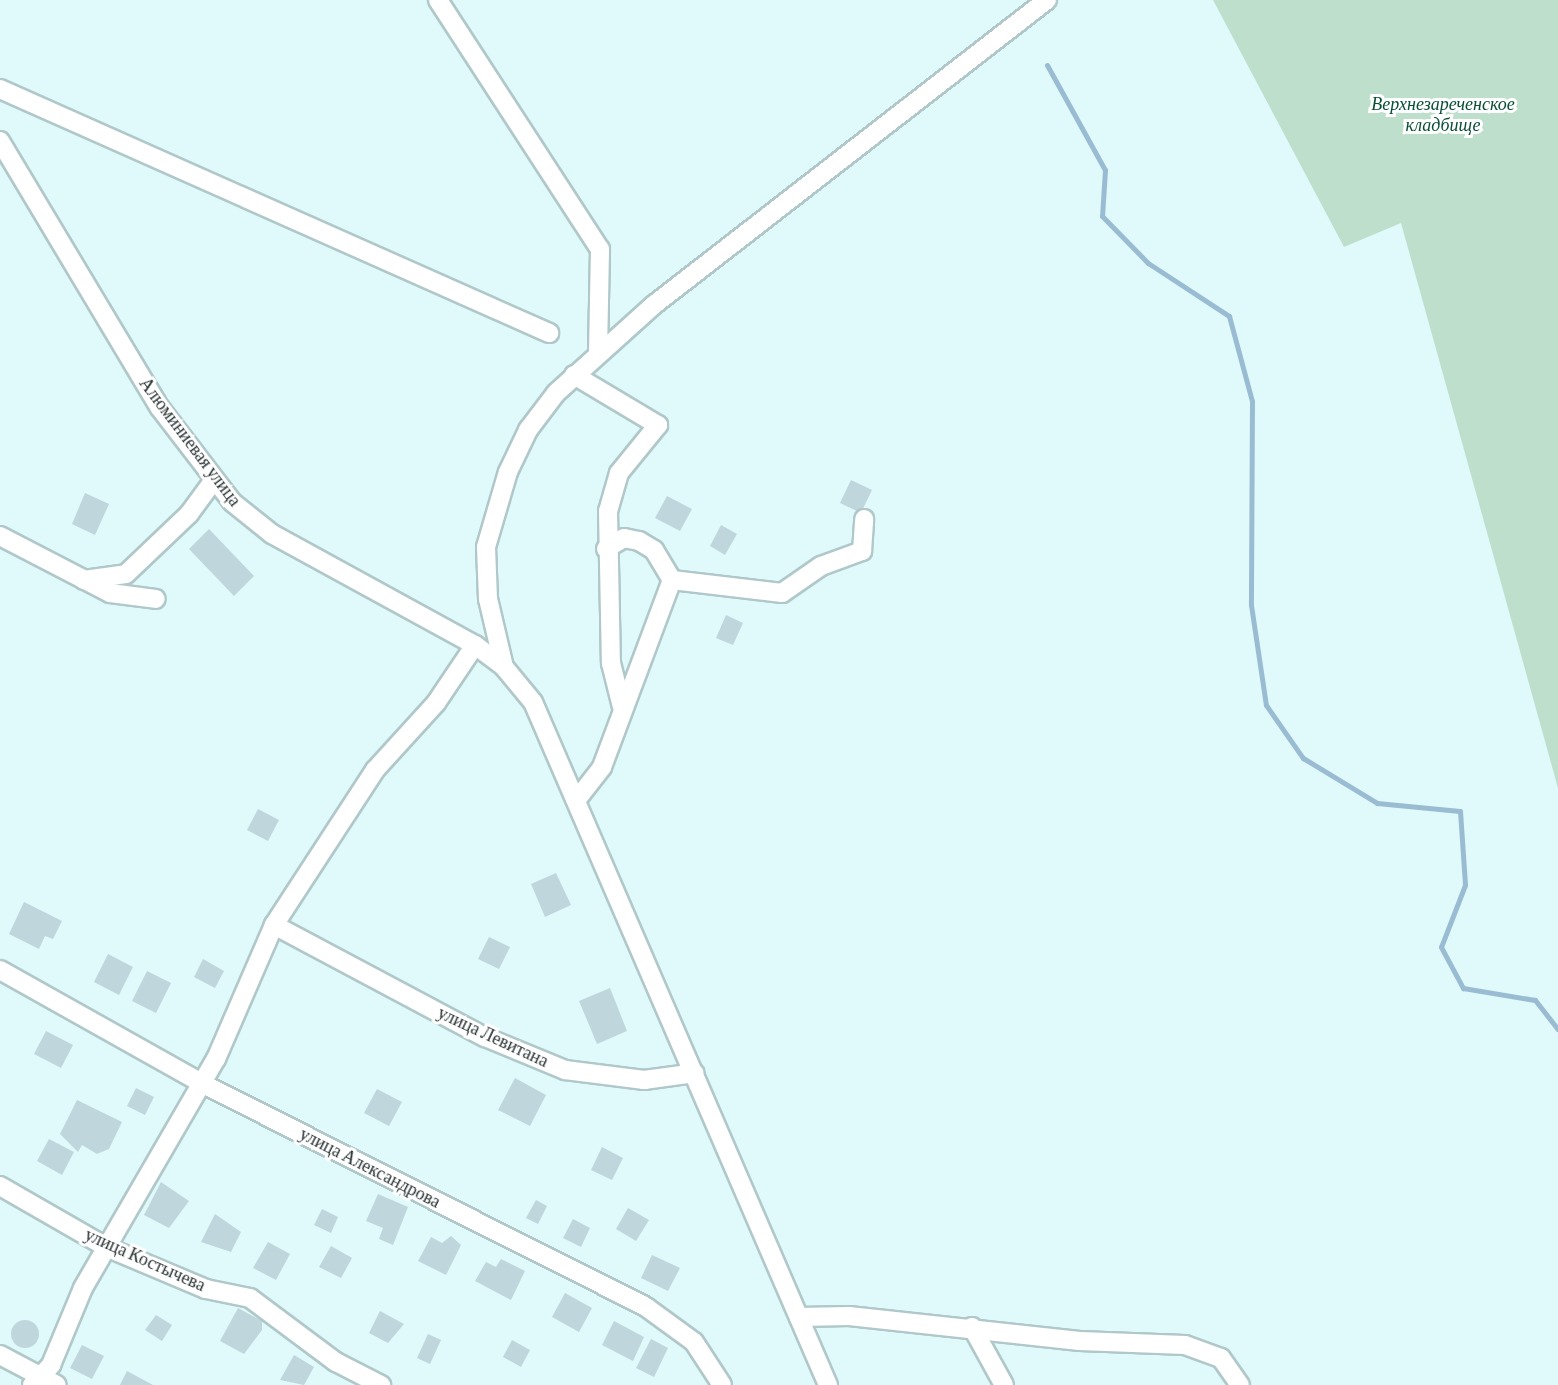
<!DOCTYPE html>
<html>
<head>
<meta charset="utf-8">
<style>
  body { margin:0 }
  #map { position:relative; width:1558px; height:1385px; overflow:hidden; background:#e0f9fb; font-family:"Crimson Pro",serif }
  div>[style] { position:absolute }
  .green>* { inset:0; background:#bfdfcd }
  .stream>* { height:5px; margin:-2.5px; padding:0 2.5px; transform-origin:2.5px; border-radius:2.5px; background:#9abcd3 }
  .building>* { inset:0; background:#bfd6dd }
  .round { border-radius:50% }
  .roads { filter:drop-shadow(2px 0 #b0c8c9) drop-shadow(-2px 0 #b0c8c9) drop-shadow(0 2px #b0c8c9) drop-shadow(0 -2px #b0c8c9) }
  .minor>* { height:18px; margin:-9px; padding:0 9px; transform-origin:9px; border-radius:9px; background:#fff }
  span { translate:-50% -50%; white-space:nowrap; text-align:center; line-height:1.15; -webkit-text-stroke:6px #fff; paint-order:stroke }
  .park-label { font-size:18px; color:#094f35; font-style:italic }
  .street-label { font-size:18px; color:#2a3334 }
</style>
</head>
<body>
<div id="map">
  <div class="green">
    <i style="clip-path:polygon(1213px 0,1558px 0,1558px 788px,1401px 223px,1344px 247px)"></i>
  </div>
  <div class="stream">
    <i style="left:1047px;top:65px;width:120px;rotate:61.1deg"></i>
    <i style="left:1105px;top:170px;width:46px;rotate:93.7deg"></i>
    <i style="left:1102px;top:216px;width:66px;rotate:45.6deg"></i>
    <i style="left:1148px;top:263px;width:97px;rotate:33.2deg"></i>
    <i style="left:1229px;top:316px;width:88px;rotate:74.9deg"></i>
    <i style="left:1252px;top:401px;width:204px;rotate:90.3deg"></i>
    <i style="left:1251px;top:605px;width:101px;rotate:81.5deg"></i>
    <i style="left:1266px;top:705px;width:65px;rotate:55.1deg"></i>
    <i style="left:1303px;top:758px;width:87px;rotate:31.3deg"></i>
    <i style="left:1377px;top:803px;width:83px;rotate:5.5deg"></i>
    <i style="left:1460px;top:811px;width:74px;rotate:86.1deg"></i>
    <i style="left:1465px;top:885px;width:66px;rotate:111.2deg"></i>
    <i style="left:1441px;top:947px;width:47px;rotate:61.8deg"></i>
    <i style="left:1463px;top:988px;width:73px;rotate:9.5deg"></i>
    <i style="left:1535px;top:1000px;width:37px;rotate:52deg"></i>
  </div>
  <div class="building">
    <i style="clip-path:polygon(851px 480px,872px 490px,861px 513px,840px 503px)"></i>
    <i style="clip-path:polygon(85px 493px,109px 504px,95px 535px,72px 524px)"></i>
    <i style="clip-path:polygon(667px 496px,692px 509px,680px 531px,655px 518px)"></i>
    <i style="clip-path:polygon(721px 525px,737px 534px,725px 555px,710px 546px)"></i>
    <i style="clip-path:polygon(209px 529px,254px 576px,234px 596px,189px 549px)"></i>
    <i style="clip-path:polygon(726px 615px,743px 623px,733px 645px,716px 638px)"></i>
    <i style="clip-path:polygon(258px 809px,279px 820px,268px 841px,247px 830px)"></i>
    <i style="clip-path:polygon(556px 873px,571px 905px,545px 917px,531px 884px)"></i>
    <i style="clip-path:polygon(24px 902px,62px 921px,53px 939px,45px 936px,39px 949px,9px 934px)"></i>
    <i style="clip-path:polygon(489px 937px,510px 947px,499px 969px,478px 959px)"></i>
    <i style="clip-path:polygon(108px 954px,133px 967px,119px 995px,94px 982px)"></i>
    <i style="clip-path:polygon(203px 959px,224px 971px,215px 988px,194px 977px)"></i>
    <i style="clip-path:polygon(147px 971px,171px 983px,156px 1013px,132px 1001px)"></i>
    <i style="clip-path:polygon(610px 988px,627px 1031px,597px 1044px,579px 1001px)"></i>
    <i style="clip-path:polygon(46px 1031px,73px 1045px,61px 1068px,34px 1054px)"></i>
    <i style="clip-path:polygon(515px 1078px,546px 1095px,530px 1126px,498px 1110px)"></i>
    <i style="clip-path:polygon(136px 1088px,154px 1097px,145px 1115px,127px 1106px)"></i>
    <i style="clip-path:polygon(377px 1089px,402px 1102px,389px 1126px,364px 1113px)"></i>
    <i style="clip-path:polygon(77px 1100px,122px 1122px,109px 1149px,97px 1154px,82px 1145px,78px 1152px,60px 1134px)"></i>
    <i style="clip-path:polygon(49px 1139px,74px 1152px,62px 1175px,37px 1161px)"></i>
    <i style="clip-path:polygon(602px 1147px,623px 1158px,612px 1180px,591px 1170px)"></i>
    <i style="clip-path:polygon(161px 1182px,189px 1201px,169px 1228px,144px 1215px)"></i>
    <i style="clip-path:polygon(378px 1194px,408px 1207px,393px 1245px,379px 1239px,383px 1228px,366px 1221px)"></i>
    <i style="clip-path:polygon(536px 1200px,547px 1206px,538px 1224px,526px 1218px)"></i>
    <i style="clip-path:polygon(628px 1208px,649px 1220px,636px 1241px,616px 1229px)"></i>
    <i style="clip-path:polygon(322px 1209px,338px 1217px,331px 1233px,314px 1225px)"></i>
    <i style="clip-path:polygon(215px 1214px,241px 1232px,231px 1252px,201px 1242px)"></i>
    <i style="clip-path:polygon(573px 1219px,590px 1228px,581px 1247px,563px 1238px)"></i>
    <i style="clip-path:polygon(451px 1236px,461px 1245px,446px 1275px,418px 1261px,431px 1237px,442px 1243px)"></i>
    <i style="clip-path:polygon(268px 1242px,290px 1254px,276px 1280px,253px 1268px)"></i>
    <i style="clip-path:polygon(331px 1246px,352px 1258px,341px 1278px,319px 1267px)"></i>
    <i style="clip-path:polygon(652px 1255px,680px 1268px,668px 1291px,641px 1278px)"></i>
    <i style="clip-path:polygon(501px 1259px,525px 1271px,511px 1300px,475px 1281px,486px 1262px,496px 1267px)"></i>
    <i style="clip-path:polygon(565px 1293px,592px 1308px,579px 1332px,552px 1317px)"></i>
    <i style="clip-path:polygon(238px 1308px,262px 1321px,262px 1330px,244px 1354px,220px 1341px)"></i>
    <i style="clip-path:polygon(380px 1311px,404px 1324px,388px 1343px,369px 1333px)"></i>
    <i style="clip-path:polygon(156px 1315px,172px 1325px,162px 1341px,145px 1330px)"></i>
    <i class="round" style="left:11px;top:1320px;width:28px;height:28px"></i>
    <i style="clip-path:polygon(614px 1321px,644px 1337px,633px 1361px,602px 1345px)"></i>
    <i style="clip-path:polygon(428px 1334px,441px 1340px,430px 1364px,417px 1358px)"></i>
    <i style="clip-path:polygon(651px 1339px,668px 1348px,654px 1377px,636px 1368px)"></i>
    <i style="clip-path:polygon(512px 1340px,530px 1350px,521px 1367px,503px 1357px)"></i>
    <i style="clip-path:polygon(82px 1345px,104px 1356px,92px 1379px,70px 1368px)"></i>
    <i style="clip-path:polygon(294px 1355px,314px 1367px,304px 1385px,280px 1380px)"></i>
    <i style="clip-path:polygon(127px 1371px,153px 1385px,120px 1385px)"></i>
  </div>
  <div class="roads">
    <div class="minor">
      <i style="left:438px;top:0;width:297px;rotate:57deg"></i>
      <i style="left:600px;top:249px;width:102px;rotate:91.1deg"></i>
      <i style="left:0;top:89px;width:601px;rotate:23.96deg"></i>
      <i style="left:0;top:141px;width:311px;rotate:59.1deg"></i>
      <i style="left:160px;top:408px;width:118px;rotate:52.5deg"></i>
      <i style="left:232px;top:502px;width:51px;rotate:38.7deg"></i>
      <i style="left:272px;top:534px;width:231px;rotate:28.7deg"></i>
      <i style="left:475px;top:645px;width:36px;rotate:37deg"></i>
      <i style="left:504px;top:667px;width:45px;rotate:50.4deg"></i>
      <i style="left:533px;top:702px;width:744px;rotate:66.64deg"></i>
      <i style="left:574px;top:375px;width:98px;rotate:30.8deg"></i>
      <i style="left:658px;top:425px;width:62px;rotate:129.1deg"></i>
      <i style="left:619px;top:473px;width:40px;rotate:106deg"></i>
      <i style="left:608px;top:511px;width:152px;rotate:88.9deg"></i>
      <i style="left:611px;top:663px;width:45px;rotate:76deg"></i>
      <i style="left:0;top:536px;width:124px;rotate:27.4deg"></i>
      <i style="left:110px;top:593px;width:46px;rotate:7.4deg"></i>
      <i style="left:84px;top:580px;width:42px;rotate:-8.1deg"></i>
      <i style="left:126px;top:574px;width:87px;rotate:-43.6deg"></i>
      <i style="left:189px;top:514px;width:42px;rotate:-53.7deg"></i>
      <i style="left:672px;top:580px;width:111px;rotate:6.7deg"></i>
      <i style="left:782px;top:593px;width:47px;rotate:-34.7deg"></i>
      <i style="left:821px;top:566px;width:44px;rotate:-20.1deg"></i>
      <i style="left:862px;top:551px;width:32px;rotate:-86deg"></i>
      <i style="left:504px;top:667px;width:70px;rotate:-103.2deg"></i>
      <i style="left:488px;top:599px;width:52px;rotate:-92.2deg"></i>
      <i style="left:486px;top:547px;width:78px;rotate:-73.7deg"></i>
      <i style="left:508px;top:472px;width:47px;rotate:-64.5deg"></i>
      <i style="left:528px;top:430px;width:46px;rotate:-52.9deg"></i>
      <i style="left:556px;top:393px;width:133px;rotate:-42deg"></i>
      <i style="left:655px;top:304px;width:496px;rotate:-37.8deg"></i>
      <i style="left:578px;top:798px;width:39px;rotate:-52deg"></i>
      <i style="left:602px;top:767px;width:200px;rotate:-69.5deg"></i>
      <i style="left:672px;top:580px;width:35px;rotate:-121deg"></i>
      <i style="left:654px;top:550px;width:17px;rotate:-149deg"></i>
      <i style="left:639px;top:541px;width:15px;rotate:-169deg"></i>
      <i style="left:624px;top:538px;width:21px;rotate:149deg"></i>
      <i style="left:274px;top:925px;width:239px;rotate:28deg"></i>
      <i style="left:485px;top:1037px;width:87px;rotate:22.4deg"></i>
      <i style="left:565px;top:1070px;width:80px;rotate:7.2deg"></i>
      <i style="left:644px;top:1080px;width:51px;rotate:-7.8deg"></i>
      <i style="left:0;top:970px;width:231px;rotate:29.3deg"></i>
      <i style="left:201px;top:1083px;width:498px;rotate:26.7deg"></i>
      <i style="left:646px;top:1307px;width:59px;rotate:36.1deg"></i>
      <i style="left:694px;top:1342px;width:51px;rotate:56.9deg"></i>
      <i style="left:0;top:1186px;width:122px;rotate:29.9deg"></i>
      <i style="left:106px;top:1247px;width:108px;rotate:22.8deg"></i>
      <i style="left:206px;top:1289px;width:45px;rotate:11.6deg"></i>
      <i style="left:250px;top:1298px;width:107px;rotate:36.7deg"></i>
      <i style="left:336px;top:1362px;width:51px;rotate:27.1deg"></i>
      <i style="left:799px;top:1317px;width:50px;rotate:-1.1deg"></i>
      <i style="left:849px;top:1316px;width:232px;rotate:6.2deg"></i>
      <i style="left:1080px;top:1341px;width:105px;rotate:2.2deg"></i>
      <i style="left:1185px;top:1345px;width:38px;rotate:20deg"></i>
      <i style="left:1221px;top:1358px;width:33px;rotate:55deg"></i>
      <i style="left:972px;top:1327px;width:66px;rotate:61.1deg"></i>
      <i style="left:0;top:1355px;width:64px;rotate:27.8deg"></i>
      <i style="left:32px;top:1385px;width:28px;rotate:-46deg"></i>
      <i style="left:51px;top:1365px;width:83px;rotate:-67.4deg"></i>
      <i style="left:83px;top:1288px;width:265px;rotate:-59.9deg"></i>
      <i style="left:216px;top:1059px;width:146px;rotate:-66.6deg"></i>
      <i style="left:274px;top:925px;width:185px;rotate:-56.9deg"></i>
      <i style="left:375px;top:770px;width:91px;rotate:-47.7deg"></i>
      <i style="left:436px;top:703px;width:70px;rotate:-56.1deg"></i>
    </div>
  </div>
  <div class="park-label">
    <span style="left:1443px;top:115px">Верхнезареченское<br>кладбище</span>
  </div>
  <div class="street-label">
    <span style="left:190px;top:442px;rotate:53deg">Алюминиевая улица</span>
    <span style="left:493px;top:1037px;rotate:25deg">улица Левитана</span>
    <span style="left:370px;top:1168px;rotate:27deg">улица Александрова</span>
    <span style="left:145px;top:1260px;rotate:24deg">улица Костычева</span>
  </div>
</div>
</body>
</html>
